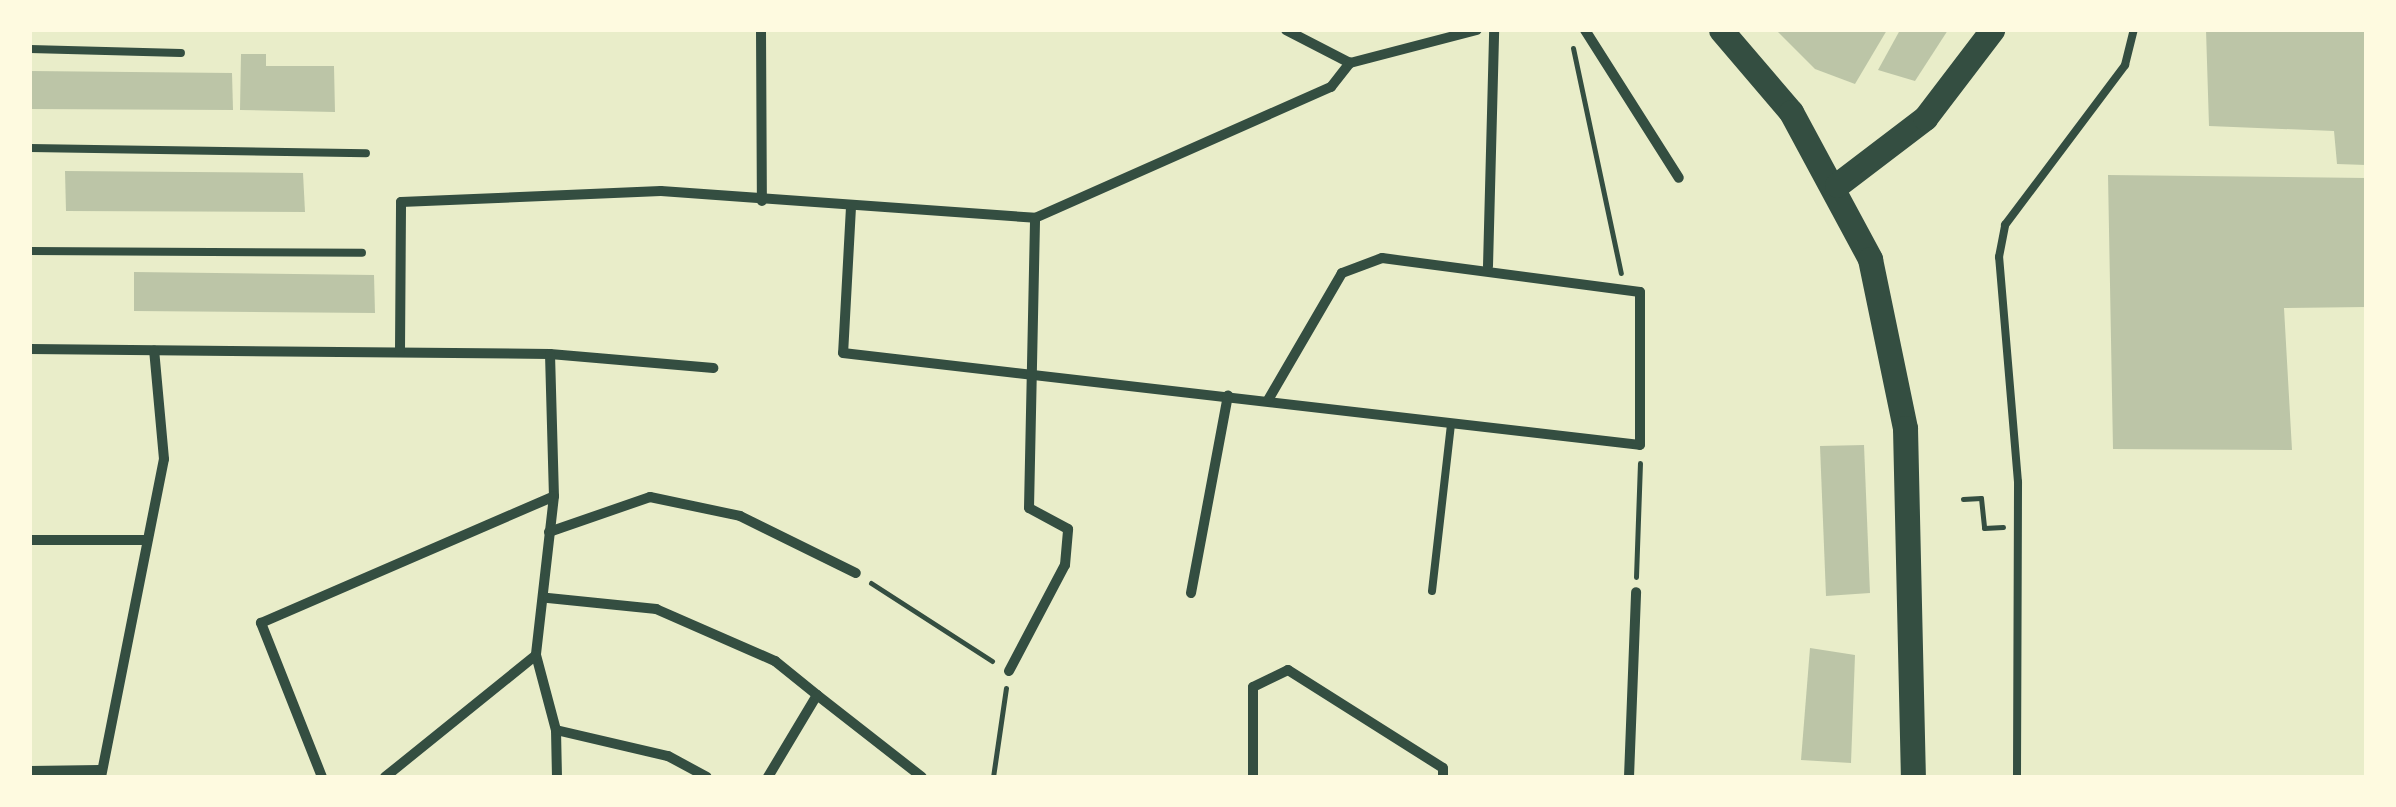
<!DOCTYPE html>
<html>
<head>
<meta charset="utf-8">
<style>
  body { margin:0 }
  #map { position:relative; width:2396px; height:807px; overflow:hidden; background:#e9edc9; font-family:Manrope,sans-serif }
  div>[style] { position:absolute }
  .building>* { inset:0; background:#bcc5a7 }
  .path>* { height:5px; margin:-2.5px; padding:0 2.5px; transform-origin:2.5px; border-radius:2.5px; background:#344e41 }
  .service>* { height:8px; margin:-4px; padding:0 4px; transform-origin:4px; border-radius:4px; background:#344e41 }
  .minor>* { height:10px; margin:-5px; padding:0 5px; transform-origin:5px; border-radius:5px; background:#344e41 }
  .primary>* { height:25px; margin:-12.5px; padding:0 12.5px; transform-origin:12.5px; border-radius:12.5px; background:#344e41 }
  span { translate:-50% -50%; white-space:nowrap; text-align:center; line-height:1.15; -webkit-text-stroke:8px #fefae0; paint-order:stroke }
  .frame { position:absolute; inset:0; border:32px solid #fefae0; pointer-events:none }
</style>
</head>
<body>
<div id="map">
  <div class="building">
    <i style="clip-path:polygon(1776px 30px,1887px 30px,1855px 84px,1815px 69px)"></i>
    <i style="clip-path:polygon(1900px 30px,1948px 30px,1915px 81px,1878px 70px)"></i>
    <i style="clip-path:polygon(2206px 30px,2366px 30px,2366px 165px,2337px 164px,2334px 131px,2209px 126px)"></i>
    <i style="clip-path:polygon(241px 54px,266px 54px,266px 66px,334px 66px,335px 112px,240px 110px)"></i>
    <i style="clip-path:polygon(30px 71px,232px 73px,233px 110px,30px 109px)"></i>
    <i style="clip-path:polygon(65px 171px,303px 173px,305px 212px,66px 211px)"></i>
    <i style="clip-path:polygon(2108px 175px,2366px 178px,2366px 307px,2284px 308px,2292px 450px,2113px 449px)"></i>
    <i style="clip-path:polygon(134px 272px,374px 275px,375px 313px,134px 311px)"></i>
    <i style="clip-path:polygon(1864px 445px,1870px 593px,1826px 596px,1820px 446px)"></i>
    <i style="clip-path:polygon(1810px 648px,1855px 655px,1851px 763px,1801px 760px)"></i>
  </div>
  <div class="path">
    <i style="left:1573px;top:48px;width:230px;rotate:78deg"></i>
    <i style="left:1963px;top:499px;width:18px;rotate:-3deg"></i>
    <i style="left:1981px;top:498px;width:30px;rotate:84deg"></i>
    <i style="left:1984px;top:528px;width:19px;rotate:-3deg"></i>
    <i style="left:1636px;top:577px;width:114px;rotate:-88deg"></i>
    <i style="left:871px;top:583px;width:144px;rotate:32.8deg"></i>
    <i style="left:993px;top:777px;width:90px;rotate:-81.7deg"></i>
  </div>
  <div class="service">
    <i style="left:30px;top:49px;width:151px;rotate:1.5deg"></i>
    <i style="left:30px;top:148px;width:336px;rotate:0.9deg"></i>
    <i style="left:30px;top:251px;width:332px;rotate:0.3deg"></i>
    <i style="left:1432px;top:591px;width:169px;rotate:-83.5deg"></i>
    <i style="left:2017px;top:777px;width:295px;rotate:-89.8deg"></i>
    <i style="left:2018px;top:482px;width:226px;rotate:-94.8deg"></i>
    <i style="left:1999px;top:257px;width:33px;rotate:-79deg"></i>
    <i style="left:2005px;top:225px;width:200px;rotate:-53.1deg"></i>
    <i style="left:2125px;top:65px;width:36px;rotate:-76deg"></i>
  </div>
  <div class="minor">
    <i style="left:761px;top:30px;width:171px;rotate:89.7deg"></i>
    <i style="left:1286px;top:30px;width:72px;rotate:27.3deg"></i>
    <i style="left:1585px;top:30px;width:175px;rotate:57.6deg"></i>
    <i style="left:851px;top:207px;width:146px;rotate:93.1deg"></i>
    <i style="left:843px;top:353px;width:802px;rotate:6.58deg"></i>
    <i style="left:1640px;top:445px;width:153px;rotate:-90deg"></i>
    <i style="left:1640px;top:292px;width:260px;rotate:-172.5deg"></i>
    <i style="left:1382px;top:258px;width:43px;rotate:159.4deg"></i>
    <i style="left:1342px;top:273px;width:147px;rotate:120.2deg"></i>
    <i style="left:1488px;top:266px;width:236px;rotate:-88.5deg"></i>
    <i style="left:30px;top:349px;width:520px;rotate:0.55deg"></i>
    <i style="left:550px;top:354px;width:164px;rotate:4.9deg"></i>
    <i style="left:400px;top:351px;width:149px;rotate:-89.6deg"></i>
    <i style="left:401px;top:202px;width:260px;rotate:-2.4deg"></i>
    <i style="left:661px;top:191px;width:375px;rotate:4.1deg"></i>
    <i style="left:1035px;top:218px;width:324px;rotate:-23.9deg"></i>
    <i style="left:1331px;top:87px;width:31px;rotate:-52deg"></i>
    <i style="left:1350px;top:63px;width:131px;rotate:-14.6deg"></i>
    <i style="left:550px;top:354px;width:142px;rotate:88.4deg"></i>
    <i style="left:554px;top:496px;width:160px;rotate:96.5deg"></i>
    <i style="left:536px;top:655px;width:78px;rotate:75.1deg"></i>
    <i style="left:556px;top:730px;width:47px;rotate:88.8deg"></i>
    <i style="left:549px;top:532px;width:107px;rotate:-19.1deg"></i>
    <i style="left:650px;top:497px;width:92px;rotate:11.9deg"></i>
    <i style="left:740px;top:516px;width:129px;rotate:26.2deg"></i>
    <i style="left:30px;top:540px;width:117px"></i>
    <i style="left:1191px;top:593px;width:201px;rotate:-79.4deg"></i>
    <i style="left:548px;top:598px;width:109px;rotate:5.8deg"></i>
    <i style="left:656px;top:609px;width:130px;rotate:23.6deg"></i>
    <i style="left:775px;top:661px;width:54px;rotate:39deg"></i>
    <i style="left:817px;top:695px;width:96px;rotate:120.9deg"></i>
    <i style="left:1009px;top:671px;width:120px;rotate:-62.2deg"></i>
    <i style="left:1065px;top:565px;width:36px;rotate:-85deg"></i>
    <i style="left:1068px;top:529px;width:44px;rotate:-151.7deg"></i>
    <i style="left:1029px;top:508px;width:290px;rotate:-88.8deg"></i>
    <i style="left:817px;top:695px;width:133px;rotate:38deg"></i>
    <i style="left:556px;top:730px;width:115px;rotate:13.1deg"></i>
    <i style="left:668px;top:756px;width:44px;rotate:28.3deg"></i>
    <i style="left:30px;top:771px;width:70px;rotate:-0.8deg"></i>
    <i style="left:101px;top:777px;width:324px;rotate:-78.8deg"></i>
    <i style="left:164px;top:459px;width:109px;rotate:-95.2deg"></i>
    <i style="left:322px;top:777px;width:166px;rotate:-111.6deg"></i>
    <i style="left:261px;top:623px;width:319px;rotate:-23.4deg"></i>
    <i style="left:385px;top:777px;width:194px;rotate:-38.9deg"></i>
    <i style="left:1253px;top:777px;width:90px;rotate:-90deg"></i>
    <i style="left:1253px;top:687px;width:39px;rotate:-26deg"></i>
    <i style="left:1288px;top:670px;width:183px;rotate:32.3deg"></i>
    <i style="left:1443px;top:768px;width:9px;rotate:90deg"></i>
    <i style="left:1629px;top:777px;width:185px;rotate:-87.8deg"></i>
  </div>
  <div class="primary">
    <i style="left:1721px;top:30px;width:108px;rotate:49.5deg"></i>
    <i style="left:1791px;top:112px;width:167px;rotate:61.7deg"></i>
    <i style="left:1870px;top:259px;width:173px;rotate:78.3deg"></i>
    <i style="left:1905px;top:428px;width:349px;rotate:88.7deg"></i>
    <i style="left:1837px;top:185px;width:111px;rotate:-37.3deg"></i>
    <i style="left:1925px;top:118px;width:111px;rotate:-52.7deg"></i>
  </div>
  <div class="frame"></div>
</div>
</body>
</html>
